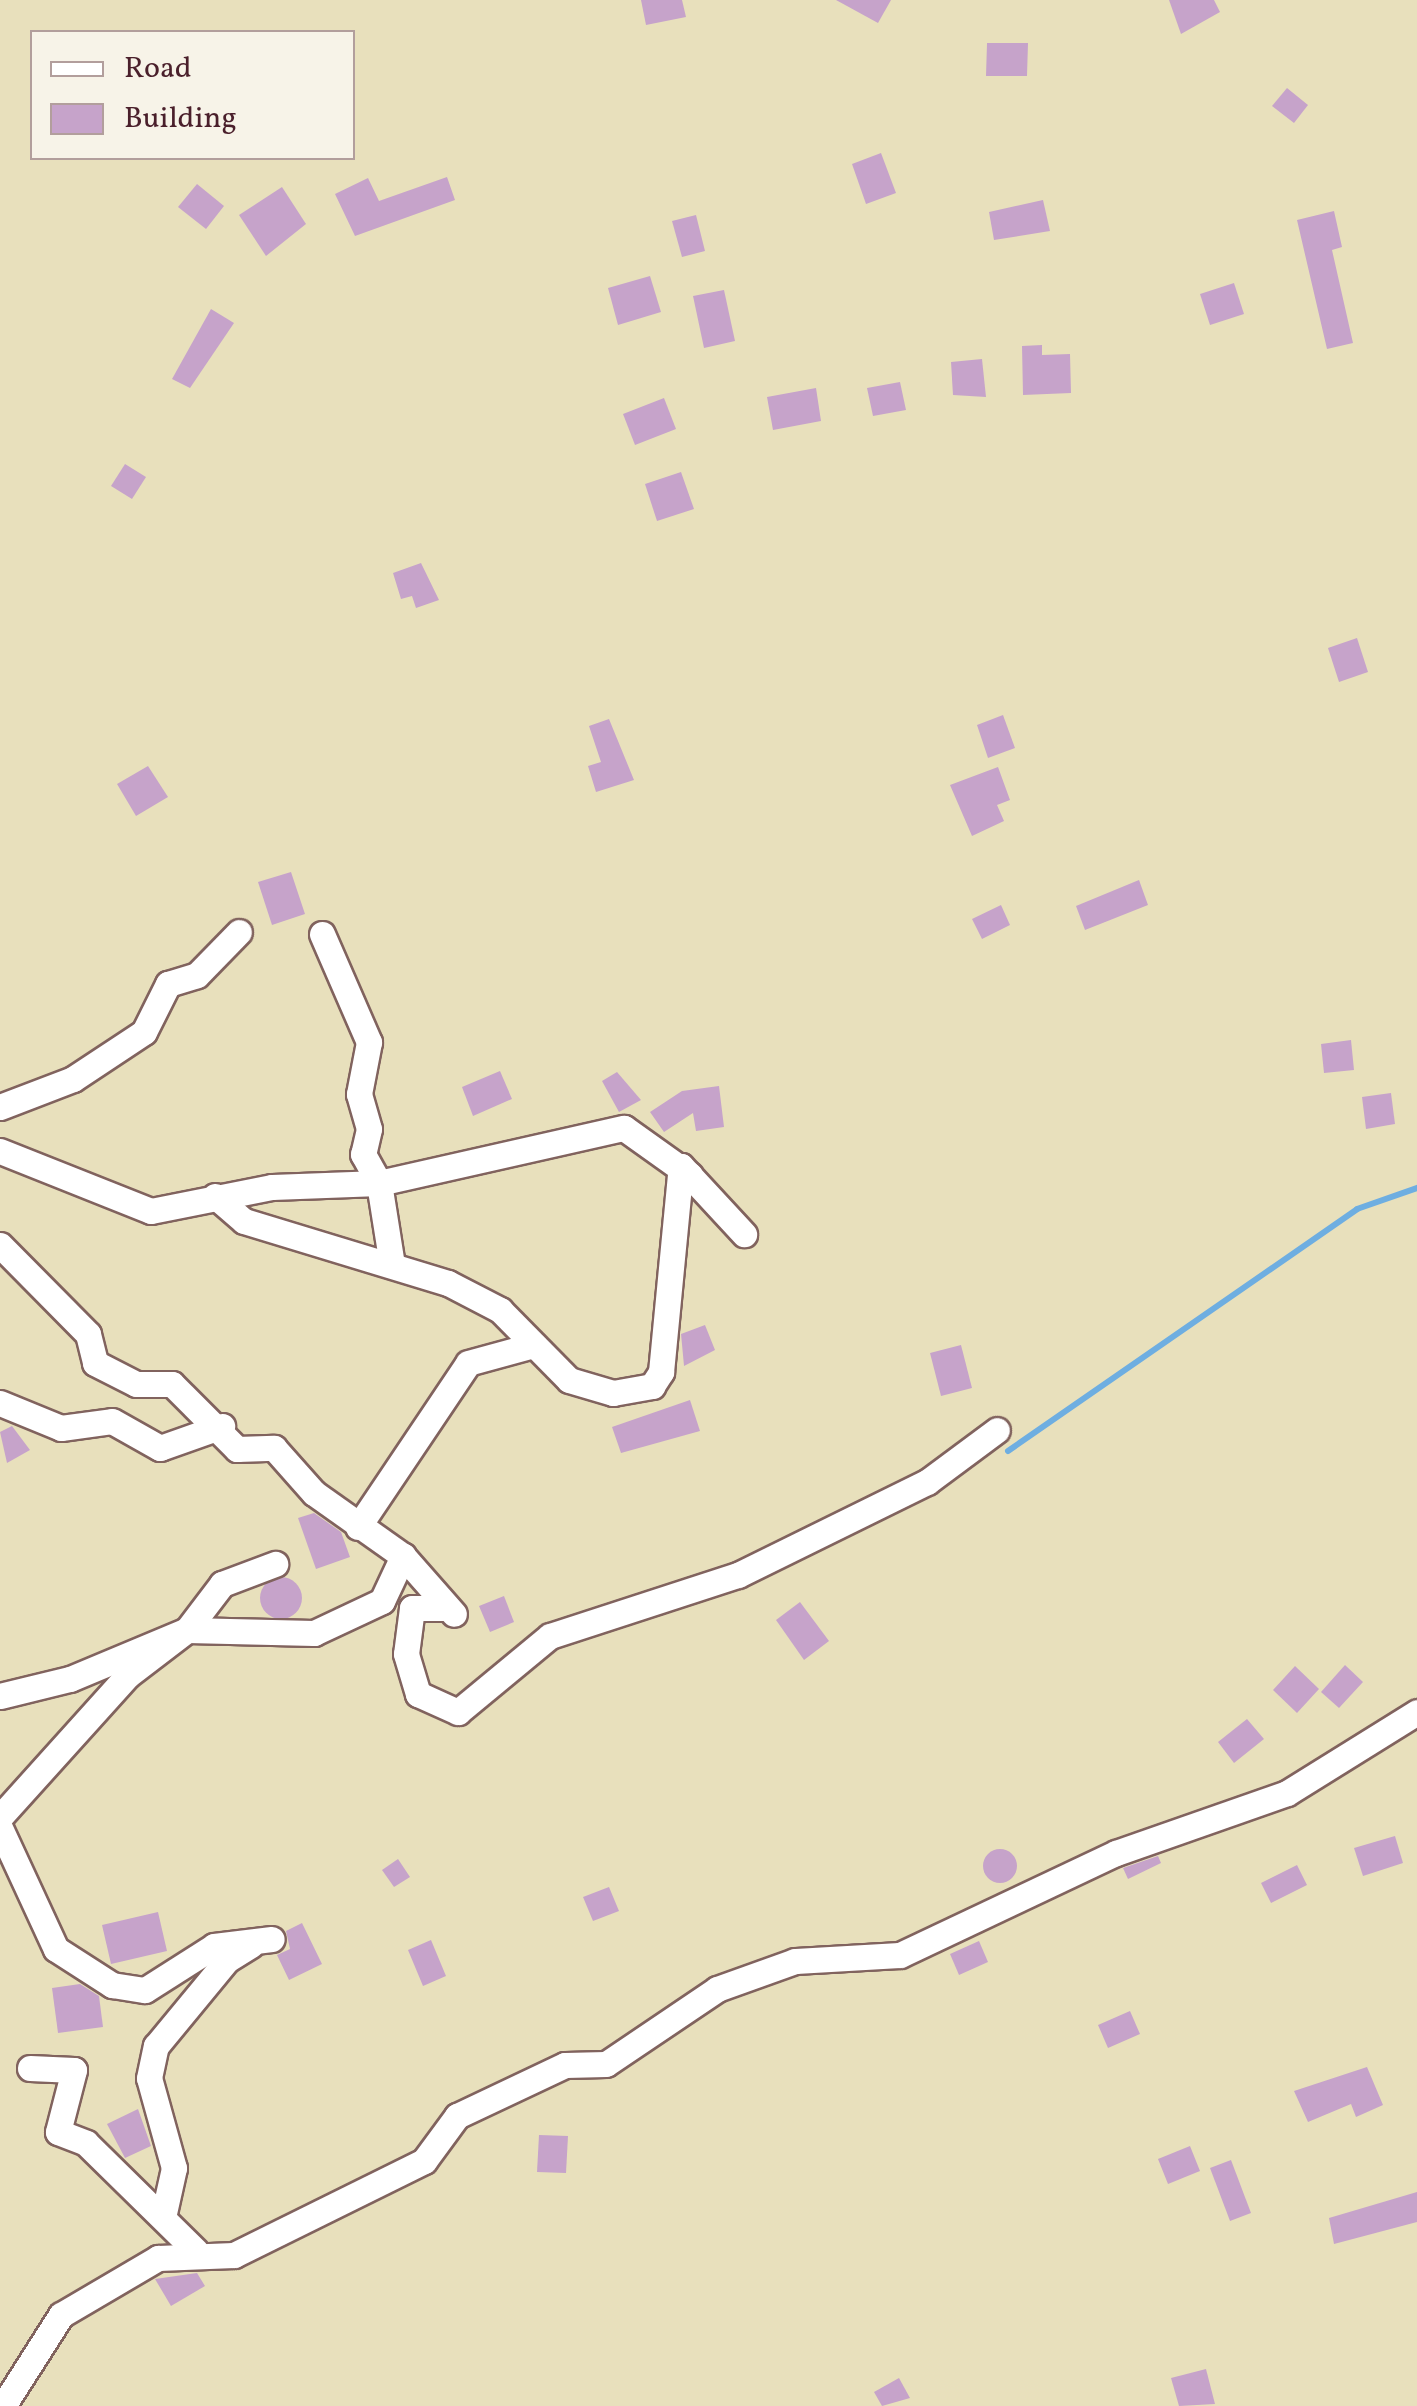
<!DOCTYPE html>
<html>
<head>
<meta charset="utf-8">
<style>
  body { margin:0 }
  #map { position:relative; width:1417px; height:2406px; overflow:hidden; background:#e8e0bc; font-family:Vollkorn,serif }
  div>[style] { position:absolute }
  .stream>* { height:6px; margin:-3px; padding:0 3px; transform-origin:3px; border-radius:3px; background:#6eaee1 }
  .building>* { inset:0; background:#c6a3ca }
  .round { border-radius:50% }
  .roads { filter:drop-shadow(2px 0 #81635e) drop-shadow(-2px 0 #81635e) drop-shadow(0 2px #81635e) drop-shadow(0 -2px #81635e) }
  .minor>* { height:25px; margin:-12.5px; padding:0 12.5px; transform-origin:12.5px; border-radius:12.5px; background:#fff }
  span { translate:-50% -50%; white-space:nowrap; text-align:center; line-height:1.15; -webkit-text-stroke:10px #f7f3e8; paint-order:stroke }
  .legend { position:absolute; left:30px; top:30px; width:325px; height:130px; box-sizing:border-box; background:#f7f3e8; border:2px solid #b29e9c; margin:0; padding:12px 18px; list-style:none; font-size:30px; color:#4a1f2b }
  .legend li { display:flex; align-items:center; gap:20px; height:50px }
  .legend b { width:50px; border:2px solid #b29e9c }
</style>
</head>
<body>
<div id="map">
  <div class="stream">
    <i style="left:1008px;top:1451px;width:425px;rotate:-34.7deg"></i>
    <i style="left:1357px;top:1209px;width:64px;rotate:-19.3deg"></i>
  </div>
  <div class="building">
    <i style="clip-path:polygon(641px 0,682px 0,686px 17px,646px 25px)"></i>
    <i style="clip-path:polygon(836px 0,891px 0,878px 23px)"></i>
    <i style="clip-path:polygon(1169px 0,1214px 0,1220px 12px,1181px 34px)"></i>
    <i style="clip-path:polygon(987px 43px,1028px 43px,1027px 76px,986px 76px)"></i>
    <i style="clip-path:polygon(1287px 88px,1308px 105px,1294px 123px,1272px 106px)"></i>
    <i style="clip-path:polygon(881px 153px,896px 193px,866px 204px,852px 164px)"></i>
    <i style="clip-path:polygon(447px 177px,455px 200px,355px 236px,335px 194px,368px 178px,379px 201px)"></i>
    <i style="clip-path:polygon(197px 184px,224px 206px,206px 229px,178px 207px)"></i>
    <i style="clip-path:polygon(282px 187px,306px 224px,266px 256px,239px 215px)"></i>
    <i style="clip-path:polygon(1043px 200px,1050px 231px,994px 240px,989px 212px)"></i>
    <i style="clip-path:polygon(1334px 211px,1342px 247px,1332px 250px,1353px 343px,1327px 349px,1297px 220px)"></i>
    <i style="clip-path:polygon(696px 215px,705px 251px,682px 257px,672px 221px)"></i>
    <i style="clip-path:polygon(650px 276px,661px 312px,618px 325px,608px 288px)"></i>
    <i style="clip-path:polygon(1234px 283px,1244px 314px,1210px 325px,1200px 294px)"></i>
    <i style="clip-path:polygon(724px 290px,735px 341px,704px 348px,693px 296px)"></i>
    <i style="clip-path:polygon(211px 309px,234px 323px,190px 388px,172px 379px)"></i>
    <i style="clip-path:polygon(1042px 345px,1042px 355px,1070px 354px,1071px 393px,1023px 395px,1022px 346px)"></i>
    <i style="clip-path:polygon(982px 359px,986px 397px,953px 395px,951px 362px)"></i>
    <i style="clip-path:polygon(900px 382px,906px 410px,873px 416px,867px 388px)"></i>
    <i style="clip-path:polygon(816px 388px,821px 421px,773px 430px,767px 397px)"></i>
    <i style="clip-path:polygon(664px 398px,676px 429px,635px 445px,623px 414px)"></i>
    <i style="clip-path:polygon(125px 464px,146px 477px,132px 499px,111px 486px)"></i>
    <i style="clip-path:polygon(681px 472px,694px 509px,657px 521px,645px 484px)"></i>
    <i style="clip-path:polygon(421px 563px,439px 600px,416px 608px,412px 596px,401px 599px,393px 573px)"></i>
    <i style="clip-path:polygon(1357px 638px,1368px 672px,1339px 682px,1328px 648px)"></i>
    <i style="clip-path:polygon(1003px 715px,1015px 748px,988px 758px,977px 725px)"></i>
    <i style="clip-path:polygon(609px 719px,634px 780px,596px 792px,588px 766px,601px 762px,589px 726px)"></i>
    <i style="clip-path:polygon(148px 766px,168px 797px,136px 816px,117px 784px)"></i>
    <i style="clip-path:polygon(998px 767px,1010px 800px,997px 805px,1004px 821px,972px 836px,950px 785px)"></i>
    <i style="clip-path:polygon(291px 872px,305px 914px,272px 925px,258px 882px)"></i>
    <i style="clip-path:polygon(1139px 880px,1148px 905px,1085px 930px,1076px 906px)"></i>
    <i style="clip-path:polygon(1001px 905px,1010px 925px,982px 939px,972px 919px)"></i>
    <i style="clip-path:polygon(1351px 1040px,1354px 1070px,1324px 1073px,1321px 1044px)"></i>
    <i style="clip-path:polygon(500px 1071px,512px 1099px,473px 1116px,462px 1087px)"></i>
    <i style="clip-path:polygon(617px 1072px,641px 1100px,619px 1112px,602px 1081px)"></i>
    <i style="clip-path:polygon(719px 1086px,724px 1127px,696px 1131px,693px 1113px,664px 1132px,650px 1112px,682px 1091px)"></i>
    <i style="clip-path:polygon(1391px 1093px,1395px 1124px,1366px 1129px,1362px 1097px)"></i>
    <i style="clip-path:polygon(705px 1325px,715px 1350px,684px 1366px,681px 1334px)"></i>
    <i style="clip-path:polygon(961px 1345px,972px 1388px,941px 1396px,930px 1353px)"></i>
    <i style="clip-path:polygon(690px 1400px,700px 1431px,621px 1453px,612px 1427px)"></i>
    <i style="clip-path:polygon(12px 1426px,30px 1450px,7px 1463px,0 1432px)"></i>
    <i style="clip-path:polygon(314px 1513px,341px 1532px,350px 1557px,316px 1569px,298px 1518px)"></i>
    <i class="round" style="left:260px;top:1577px;width:42px;height:42px"></i>
    <i style="clip-path:polygon(504px 1596px,514px 1622px,490px 1632px,479px 1606px)"></i>
    <i style="clip-path:polygon(800px 1602px,829px 1641px,804px 1660px,776px 1620px)"></i>
    <i style="clip-path:polygon(1345px 1665px,1363px 1682px,1339px 1708px,1321px 1692px)"></i>
    <i style="clip-path:polygon(1295px 1666px,1319px 1689px,1297px 1713px,1273px 1690px)"></i>
    <i style="clip-path:polygon(1247px 1719px,1264px 1739px,1234px 1763px,1218px 1742px)"></i>
    <i style="clip-path:polygon(1395px 1836px,1403px 1863px,1363px 1876px,1354px 1848px)"></i>
    <i class="round" style="left:983px;top:1849px;width:34px;height:34px"></i>
    <i style="clip-path:polygon(1158px 1856px,1161px 1863px,1128px 1879px,1123px 1868px)"></i>
    <i style="clip-path:polygon(398px 1859px,410px 1877px,394px 1887px,382px 1870px)"></i>
    <i style="clip-path:polygon(1297px 1865px,1307px 1885px,1271px 1903px,1261px 1883px)"></i>
    <i style="clip-path:polygon(609px 1887px,619px 1911px,593px 1921px,583px 1897px)"></i>
    <i style="clip-path:polygon(158px 1912px,167px 1951px,111px 1964px,102px 1925px)"></i>
    <i style="clip-path:polygon(302px 1923px,322px 1964px,289px 1980px,277px 1955px,290px 1949px,286px 1931px)"></i>
    <i style="clip-path:polygon(431px 1940px,446px 1976px,423px 1986px,408px 1950px)"></i>
    <i style="clip-path:polygon(979px 1941px,988px 1962px,959px 1975px,950px 1954px)"></i>
    <i style="clip-path:polygon(80px 1984px,99px 1996px,103px 2027px,58px 2033px,52px 1988px)"></i>
    <i style="clip-path:polygon(1130px 2011px,1140px 2034px,1108px 2048px,1098px 2025px)"></i>
    <i style="clip-path:polygon(1367px 2067px,1383px 2105px,1356px 2117px,1351px 2104px,1308px 2122px,1294px 2091px)"></i>
    <i style="clip-path:polygon(138px 2109px,151px 2146px,125px 2158px,107px 2124px)"></i>
    <i style="clip-path:polygon(539px 2135px,568px 2136px,566px 2173px,537px 2172px)"></i>
    <i style="clip-path:polygon(1190px 2146px,1200px 2171px,1168px 2184px,1158px 2159px)"></i>
    <i style="clip-path:polygon(1231px 2160px,1251px 2213px,1230px 2221px,1210px 2168px)"></i>
    <i style="clip-path:polygon(1417px 2192px,1417px 2222px,1334px 2244px,1329px 2218px)"></i>
    <i style="clip-path:polygon(197px 2273px,205px 2286px,171px 2306px,155px 2279px)"></i>
    <i style="clip-path:polygon(1206px 2369px,1215px 2404px,1179px 2406px,1171px 2378px)"></i>
    <i style="clip-path:polygon(899px 2378px,910px 2398px,882px 2406px,874px 2392px)"></i>
  </div>
  <div class="roads">
    <div class="minor">
      <i style="left:322px;top:934px;width:118px;rotate:66.5deg"></i>
      <i style="left:369px;top:1042px;width:53px;rotate:100.9deg"></i>
      <i style="left:359px;top:1094px;width:36px;rotate:74deg"></i>
      <i style="left:369px;top:1129px;width:26px;rotate:103deg"></i>
      <i style="left:363px;top:1154px;width:33px;rotate:61deg"></i>
      <i style="left:379px;top:1183px;width:83px;rotate:81deg"></i>
      <i style="left:0;top:1107px;width:78px;rotate:-21deg"></i>
      <i style="left:73px;top:1079px;width:85px;rotate:-33.5deg"></i>
      <i style="left:144px;top:1032px;width:54px;rotate:-63.4deg"></i>
      <i style="left:168px;top:984px;width:30px;rotate:-17deg"></i>
      <i style="left:197px;top:975px;width:60px;rotate:-45.7deg"></i>
      <i style="left:0;top:1151px;width:162px;rotate:21.7deg"></i>
      <i style="left:151px;top:1211px;width:123px;rotate:-11.2deg"></i>
      <i style="left:272px;top:1187px;width:107px;rotate:-2.1deg"></i>
      <i style="left:379px;top:1183px;width:251px;rotate:-12.7deg"></i>
      <i style="left:624px;top:1128px;width:81px;rotate:35.5deg"></i>
      <i style="left:215px;top:1196px;width:38px;rotate:41deg"></i>
      <i style="left:244px;top:1221px;width:213px;rotate:16.9deg"></i>
      <i style="left:448px;top:1283px;width:59px;rotate:27.4deg"></i>
      <i style="left:500px;top:1310px;width:98px;rotate:45.4deg"></i>
      <i style="left:569px;top:1380px;width:46px;rotate:16.5deg"></i>
      <i style="left:613px;top:1393px;width:40px;rotate:-10deg"></i>
      <i style="left:652px;top:1386px;width:17px;rotate:-57deg"></i>
      <i style="left:661px;top:1372px;width:207px;rotate:-84.5deg"></i>
      <i style="left:681px;top:1166px;width:93px;rotate:47.2deg"></i>
      <i style="left:0;top:1245px;width:125px;rotate:45.3deg"></i>
      <i style="left:88px;top:1334px;width:30px;rotate:76deg"></i>
      <i style="left:95px;top:1363px;width:46px;rotate:27.1deg"></i>
      <i style="left:136px;top:1384px;width:36px"></i>
      <i style="left:172px;top:1384px;width:92px;rotate:45deg"></i>
      <i style="left:237px;top:1449px;width:37px;rotate:-2deg"></i>
      <i style="left:274px;top:1448px;width:60px;rotate:48.4deg"></i>
      <i style="left:314px;top:1493px;width:109px;rotate:35.3deg"></i>
      <i style="left:403px;top:1556px;width:77px;rotate:48.7deg"></i>
      <i style="left:0;top:1403px;width:66px;rotate:22.3deg"></i>
      <i style="left:61px;top:1428px;width:51px;rotate:-7.8deg"></i>
      <i style="left:112px;top:1421px;width:55px;rotate:29.4deg"></i>
      <i style="left:160px;top:1448px;width:66px;rotate:-19.5deg"></i>
      <i style="left:358px;top:1527px;width:197px;rotate:-56.1deg"></i>
      <i style="left:468px;top:1363px;width:68px;rotate:-15.3deg"></i>
      <i style="left:444px;top:1608px;width:32px;rotate:180deg"></i>
      <i style="left:412px;top:1608px;width:46px;rotate:97.4deg"></i>
      <i style="left:406px;top:1654px;width:42px;rotate:73.3deg"></i>
      <i style="left:418px;top:1694px;width:44px;rotate:24.2deg"></i>
      <i style="left:458px;top:1712px;width:119px;rotate:-39.6deg"></i>
      <i style="left:550px;top:1636px;width:198px;rotate:-18deg"></i>
      <i style="left:738px;top:1575px;width:211px;rotate:-26.2deg"></i>
      <i style="left:927px;top:1482px;width:87px;rotate:-36.6deg"></i>
      <i style="left:0;top:1696px;width:72px;rotate:-13.7deg"></i>
      <i style="left:70px;top:1679px;width:127px;rotate:-22.7deg"></i>
      <i style="left:187px;top:1630px;width:58px;rotate:-52.7deg"></i>
      <i style="left:222px;top:1584px;width:57px;rotate:-20.7deg"></i>
      <i style="left:0;top:1817px;width:191px;rotate:-48deg"></i>
      <i style="left:128px;top:1675px;width:74px;rotate:-37.3deg"></i>
      <i style="left:187px;top:1630px;width:127px;rotate:1.4deg"></i>
      <i style="left:314px;top:1633px;width:75px;rotate:-25.2deg"></i>
      <i style="left:382px;top:1601px;width:50px;rotate:-65deg"></i>
      <i style="left:0;top:1828px;width:133px;rotate:65.2deg"></i>
      <i style="left:56px;top:1949px;width:67px;rotate:32.7deg"></i>
      <i style="left:112px;top:1985px;width:33px;rotate:9deg"></i>
      <i style="left:145px;top:1990px;width:82px;rotate:-32.5deg"></i>
      <i style="left:214px;top:1946px;width:58px;rotate:-6.9deg"></i>
      <i style="left:30px;top:2068px;width:44px;rotate:2.6deg"></i>
      <i style="left:74px;top:2070px;width:64px;rotate:104.5deg"></i>
      <i style="left:58px;top:2132px;width:30px;rotate:21deg"></i>
      <i style="left:86px;top:2143px;width:154px;rotate:44.5deg"></i>
      <i style="left:164px;top:2213px;width:46px;rotate:-77.5deg"></i>
      <i style="left:174px;top:2168px;width:93px;rotate:-105.5deg"></i>
      <i style="left:149px;top:2078px;width:33px;rotate:-78deg"></i>
      <i style="left:156px;top:2046px;width:112px;rotate:-50.5deg"></i>
      <i style="left:227px;top:1960px;width:28px;rotate:-32deg"></i>
      <i style="left:3px;top:2406px;width:108px;rotate:-57.5deg"></i>
      <i style="left:61px;top:2315px;width:113px;rotate:-30.4deg"></i>
      <i style="left:158px;top:2258px;width:76px;rotate:-2.3deg"></i>
      <i style="left:234px;top:2255px;width:212px;rotate:-26.3deg"></i>
      <i style="left:424px;top:2161px;width:56px;rotate:-53.7deg"></i>
      <i style="left:457px;top:2116px;width:119px;rotate:-25.3deg"></i>
      <i style="left:565px;top:2065px;width:41px;rotate:-1.4deg"></i>
      <i style="left:606px;top:2064px;width:134px;rotate:-34deg"></i>
      <i style="left:717px;top:1989px;width:83px;rotate:-19.7deg"></i>
      <i style="left:795px;top:1961px;width:105px;rotate:-3.3deg"></i>
      <i style="left:900px;top:1955px;width:239px;rotate:-25.3deg"></i>
      <i style="left:1116px;top:1853px;width:181px;rotate:-19.3deg"></i>
      <i style="left:1287px;top:1793px;width:153px;rotate:-31.9deg"></i>
    </div>
  </div>
  <ul class="legend">
  <li><b style="height:12px;background:#fff"></b>Road</li>
  <li><b style="height:28px;background:#c6a3ca"></b>Building</li>
  </ul>
</div>
</body>
</html>
